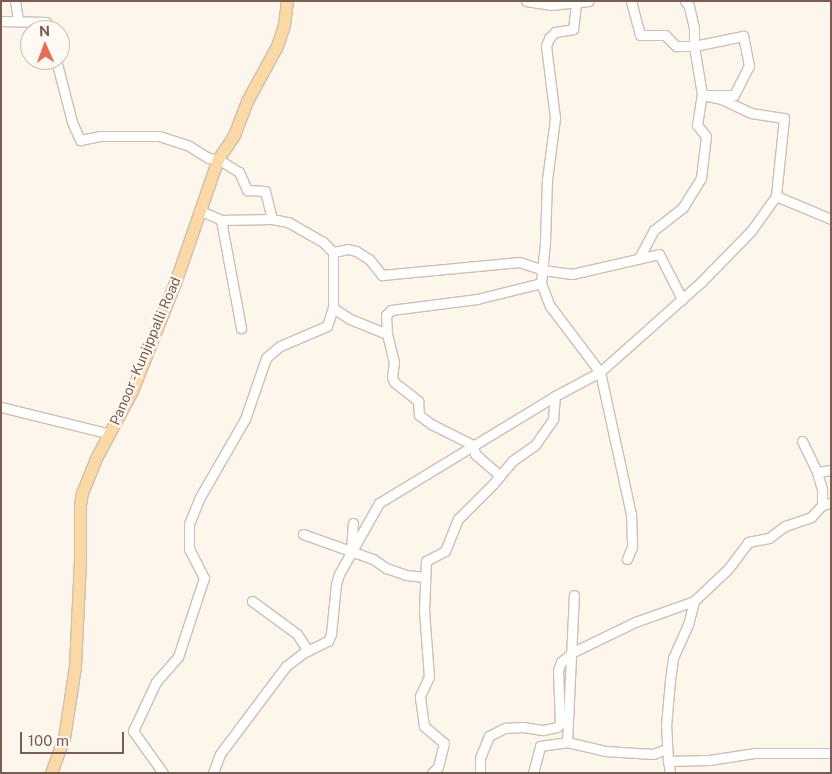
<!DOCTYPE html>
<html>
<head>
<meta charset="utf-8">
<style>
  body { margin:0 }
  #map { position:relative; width:832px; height:774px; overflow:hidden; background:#fdf6ec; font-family:"Public Sans",sans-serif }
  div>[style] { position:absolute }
  .roads { filter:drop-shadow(1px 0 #d1beb0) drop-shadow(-1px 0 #d1beb0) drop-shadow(0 1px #d1beb0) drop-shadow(0 -1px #d1beb0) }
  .minor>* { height:9px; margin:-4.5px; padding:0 4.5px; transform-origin:4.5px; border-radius:4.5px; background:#fff }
  .major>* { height:11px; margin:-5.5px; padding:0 5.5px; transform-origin:5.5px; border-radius:5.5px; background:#fbd9a5 }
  span { translate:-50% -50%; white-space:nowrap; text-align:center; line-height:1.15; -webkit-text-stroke:4.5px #fffaf3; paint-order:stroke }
  .street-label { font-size:14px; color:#7a5c4d }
  .frame { position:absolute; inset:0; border:2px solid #7a5c4d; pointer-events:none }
  .north { position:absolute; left:20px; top:20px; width:50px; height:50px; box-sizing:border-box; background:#fffaf3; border:1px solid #cabbb1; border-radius:50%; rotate:358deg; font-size:14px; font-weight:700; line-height:20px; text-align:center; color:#7a5c4d }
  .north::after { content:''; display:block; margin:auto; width:18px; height:22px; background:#e76f51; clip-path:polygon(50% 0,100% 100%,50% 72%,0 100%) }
  .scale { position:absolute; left:20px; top:732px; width:104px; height:22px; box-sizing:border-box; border:2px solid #7a5c4d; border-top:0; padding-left:6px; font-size:15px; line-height:18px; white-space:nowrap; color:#7a5c4d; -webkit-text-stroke:4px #fffaf3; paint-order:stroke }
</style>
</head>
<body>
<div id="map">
  <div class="roads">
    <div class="minor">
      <i style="left:15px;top:1px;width:19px;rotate:81deg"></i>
      <i style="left:526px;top:1px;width:24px;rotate:9deg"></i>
      <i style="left:550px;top:5px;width:39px;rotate:-6deg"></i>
      <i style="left:631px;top:1px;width:35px;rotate:75deg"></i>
      <i style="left:640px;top:35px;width:25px"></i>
      <i style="left:665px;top:35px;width:16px;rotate:45deg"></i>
      <i style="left:676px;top:46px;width:18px"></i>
      <i style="left:694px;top:46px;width:50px;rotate:80.7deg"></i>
      <i style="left:702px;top:95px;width:19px;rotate:12deg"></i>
      <i style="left:721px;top:99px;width:33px;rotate:25deg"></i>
      <i style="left:751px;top:113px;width:33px;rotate:9deg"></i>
      <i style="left:784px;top:118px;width:78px;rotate:95.9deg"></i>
      <i style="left:1px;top:21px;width:45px;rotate:1.3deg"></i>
      <i style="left:46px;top:22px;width:8px;rotate:76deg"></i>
      <i style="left:56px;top:60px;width:64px;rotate:75.5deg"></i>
      <i style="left:72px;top:122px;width:20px;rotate:66deg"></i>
      <i style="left:80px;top:140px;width:20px;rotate:-11deg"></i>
      <i style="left:100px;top:136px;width:59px"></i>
      <i style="left:159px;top:136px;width:32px;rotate:18deg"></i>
      <i style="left:189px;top:146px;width:22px;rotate:32deg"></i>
      <i style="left:208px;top:158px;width:10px;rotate:6deg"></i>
      <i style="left:218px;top:159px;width:25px;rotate:32deg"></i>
      <i style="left:239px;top:172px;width:20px;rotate:66deg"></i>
      <i style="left:247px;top:190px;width:18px;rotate:3deg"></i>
      <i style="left:265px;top:191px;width:29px;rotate:76deg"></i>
      <i style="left:272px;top:219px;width:16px;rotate:11deg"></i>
      <i style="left:288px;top:222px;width:40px;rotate:29.7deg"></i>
      <i style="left:323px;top:242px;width:14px;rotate:45deg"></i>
      <i style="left:333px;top:252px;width:56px;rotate:90deg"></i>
      <i style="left:333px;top:308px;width:20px;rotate:33deg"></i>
      <i style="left:350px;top:319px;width:40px;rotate:22deg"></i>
      <i style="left:387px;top:334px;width:29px;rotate:76deg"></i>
      <i style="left:394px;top:362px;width:15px;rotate:98deg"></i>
      <i style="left:392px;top:377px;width:5px;rotate:68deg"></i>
      <i style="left:394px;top:382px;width:31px;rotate:38deg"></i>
      <i style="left:418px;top:401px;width:14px;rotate:86deg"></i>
      <i style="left:419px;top:415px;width:15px;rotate:37deg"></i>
      <i style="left:431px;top:424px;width:47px;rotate:26.6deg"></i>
      <i style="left:473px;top:445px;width:9px;rotate:77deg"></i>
      <i style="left:475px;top:454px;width:33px;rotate:41deg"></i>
      <i style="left:199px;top:210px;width:24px;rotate:24deg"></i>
      <i style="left:221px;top:220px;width:51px;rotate:-1.1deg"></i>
      <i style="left:221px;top:220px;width:110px;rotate:79.5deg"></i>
      <i style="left:333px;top:252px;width:15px;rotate:-11deg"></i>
      <i style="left:348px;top:249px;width:8px;rotate:14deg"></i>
      <i style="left:356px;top:251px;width:15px;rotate:32deg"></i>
      <i style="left:369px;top:259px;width:21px;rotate:51deg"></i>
      <i style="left:382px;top:275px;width:138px;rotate:-5.4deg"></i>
      <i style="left:519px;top:262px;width:25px;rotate:18deg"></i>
      <i style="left:543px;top:270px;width:29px;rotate:8deg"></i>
      <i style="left:572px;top:274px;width:89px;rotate:-12.9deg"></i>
      <i style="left:659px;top:254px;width:51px;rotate:62.9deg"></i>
      <i style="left:639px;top:258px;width:32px;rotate:-62deg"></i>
      <i style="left:654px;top:230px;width:37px;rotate:-38deg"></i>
      <i style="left:683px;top:207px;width:34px;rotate:-58deg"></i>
      <i style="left:701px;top:178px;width:42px;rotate:-83.2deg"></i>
      <i style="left:706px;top:136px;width:14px;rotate:-129deg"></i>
      <i style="left:697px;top:125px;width:30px;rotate:-81deg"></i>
      <i style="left:702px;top:95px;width:32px"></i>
      <i style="left:734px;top:95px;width:33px;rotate:-63deg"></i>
      <i style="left:749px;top:66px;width:31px;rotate:-101deg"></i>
      <i style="left:743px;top:36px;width:50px;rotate:168.5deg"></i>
      <i style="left:694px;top:46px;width:18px;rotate:-90deg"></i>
      <i style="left:694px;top:28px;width:23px;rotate:-103deg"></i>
      <i style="left:689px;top:6px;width:6px;rotate:-129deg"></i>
      <i style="left:541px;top:283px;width:25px;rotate:69deg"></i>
      <i style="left:550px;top:306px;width:83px;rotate:52.9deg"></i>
      <i style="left:600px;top:372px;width:145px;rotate:77.7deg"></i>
      <i style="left:631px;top:514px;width:33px;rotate:88deg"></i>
      <i style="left:632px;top:547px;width:13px;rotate:113deg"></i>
      <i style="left:387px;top:334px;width:19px;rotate:-93deg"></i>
      <i style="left:386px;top:315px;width:7px;rotate:-45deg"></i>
      <i style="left:391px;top:310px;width:87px;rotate:-7.3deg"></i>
      <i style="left:477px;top:299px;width:66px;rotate:-14deg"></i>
      <i style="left:541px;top:283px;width:41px;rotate:-84.4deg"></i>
      <i style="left:545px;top:242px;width:62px;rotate:-88.2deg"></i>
      <i style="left:547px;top:180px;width:63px;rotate:-82.6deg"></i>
      <i style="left:555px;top:118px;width:73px;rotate:-97.1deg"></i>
      <i style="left:546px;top:46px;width:9px;rotate:-69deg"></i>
      <i style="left:549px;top:38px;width:8px;rotate:-45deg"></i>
      <i style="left:555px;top:32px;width:18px;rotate:-9deg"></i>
      <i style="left:573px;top:29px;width:26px;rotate:-83deg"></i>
      <i style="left:1px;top:407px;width:112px;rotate:13.9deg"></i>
      <i style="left:802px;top:441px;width:34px;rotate:64deg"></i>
      <i style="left:817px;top:472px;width:19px;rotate:74deg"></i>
      <i style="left:822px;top:490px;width:15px;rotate:90deg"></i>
      <i style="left:817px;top:472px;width:14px;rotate:-8deg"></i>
      <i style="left:303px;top:534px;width:74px;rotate:19.7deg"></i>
      <i style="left:373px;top:559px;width:16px;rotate:35deg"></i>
      <i style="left:386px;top:568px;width:21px;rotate:19deg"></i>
      <i style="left:406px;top:575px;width:19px;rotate:6deg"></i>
      <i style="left:351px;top:550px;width:27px;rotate:-86deg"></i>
      <i style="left:252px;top:601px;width:56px;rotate:36.3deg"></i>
      <i style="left:297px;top:634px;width:20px;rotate:57deg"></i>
      <i style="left:567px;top:742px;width:147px;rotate:-87.3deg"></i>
      <i style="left:668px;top:761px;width:35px;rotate:-93deg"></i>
      <i style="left:666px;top:726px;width:46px;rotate:-85deg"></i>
      <i style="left:670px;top:680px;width:22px;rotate:-82deg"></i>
      <i style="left:673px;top:658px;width:36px;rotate:-66deg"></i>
      <i style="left:688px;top:625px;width:25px;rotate:-76deg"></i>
      <i style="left:163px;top:773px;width:52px;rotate:-125.5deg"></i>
      <i style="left:133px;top:731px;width:54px;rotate:-64.9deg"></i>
      <i style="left:156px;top:682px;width:33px;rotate:-49deg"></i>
      <i style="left:178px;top:657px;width:83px;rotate:-71.8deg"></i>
      <i style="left:204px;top:578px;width:33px;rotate:-117deg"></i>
      <i style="left:189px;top:549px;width:25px;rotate:-90deg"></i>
      <i style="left:189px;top:524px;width:29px;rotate:-68deg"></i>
      <i style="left:200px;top:497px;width:90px;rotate:-60deg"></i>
      <i style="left:245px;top:419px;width:65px;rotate:-71deg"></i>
      <i style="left:266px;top:358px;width:18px;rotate:-41deg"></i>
      <i style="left:280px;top:346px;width:51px;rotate:-23.1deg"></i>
      <i style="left:327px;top:326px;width:19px;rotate:-72deg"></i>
      <i style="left:213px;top:773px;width:20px;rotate:-70deg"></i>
      <i style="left:220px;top:754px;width:110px;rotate:-53.1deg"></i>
      <i style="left:286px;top:666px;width:21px;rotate:-37deg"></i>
      <i style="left:303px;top:653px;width:28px;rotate:-26deg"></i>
      <i style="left:328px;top:641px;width:8px;rotate:-67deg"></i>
      <i style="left:331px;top:634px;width:50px;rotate:-84.3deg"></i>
      <i style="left:336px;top:584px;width:10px;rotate:-73deg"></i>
      <i style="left:339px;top:574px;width:81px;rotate:-60.6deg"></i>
      <i style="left:379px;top:503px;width:206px;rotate:-31.3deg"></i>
      <i style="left:555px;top:396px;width:51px;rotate:-28.1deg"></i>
      <i style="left:600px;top:372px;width:137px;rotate:-41.7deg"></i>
      <i style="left:702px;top:281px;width:70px;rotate:-45.6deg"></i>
      <i style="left:751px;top:231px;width:43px;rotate:-54.5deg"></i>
      <i style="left:776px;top:196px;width:60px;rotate:22.7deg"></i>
      <i style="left:432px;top:773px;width:8px;rotate:-45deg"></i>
      <i style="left:438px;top:767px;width:25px;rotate:-76deg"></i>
      <i style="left:444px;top:743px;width:26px;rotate:-140deg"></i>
      <i style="left:424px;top:726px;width:30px;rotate:-98deg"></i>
      <i style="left:420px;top:696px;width:21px;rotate:-65deg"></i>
      <i style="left:429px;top:677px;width:66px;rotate:-94.3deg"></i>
      <i style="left:424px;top:611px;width:50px;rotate:-87.7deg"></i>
      <i style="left:426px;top:561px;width:21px;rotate:-28deg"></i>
      <i style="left:445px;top:551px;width:35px;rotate:-68deg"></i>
      <i style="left:458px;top:519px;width:49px;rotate:-45deg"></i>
      <i style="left:493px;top:484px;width:30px;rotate:-50deg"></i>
      <i style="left:512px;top:461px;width:28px;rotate:-35deg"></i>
      <i style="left:535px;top:445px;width:32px;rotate:-55deg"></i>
      <i style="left:553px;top:419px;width:23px;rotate:-85deg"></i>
      <i style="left:480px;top:773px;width:15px;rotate:-90deg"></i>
      <i style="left:480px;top:758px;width:24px;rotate:-68deg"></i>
      <i style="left:489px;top:736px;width:18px;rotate:-27deg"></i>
      <i style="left:505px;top:728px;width:18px;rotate:-3deg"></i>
      <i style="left:523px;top:727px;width:20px;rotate:9deg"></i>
      <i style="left:543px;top:730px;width:14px;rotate:-12deg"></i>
      <i style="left:557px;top:727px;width:4px;rotate:-45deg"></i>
      <i style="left:560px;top:724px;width:54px;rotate:-92.1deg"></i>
      <i style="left:558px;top:670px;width:9px;rotate:-69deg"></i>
      <i style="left:561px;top:662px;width:16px;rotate:-40deg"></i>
      <i style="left:573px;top:652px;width:69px;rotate:-25.8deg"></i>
      <i style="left:635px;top:622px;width:63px;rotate:-19.6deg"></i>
      <i style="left:694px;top:601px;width:47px;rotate:-43.3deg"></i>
      <i style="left:728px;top:569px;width:34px;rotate:-53deg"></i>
      <i style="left:748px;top:542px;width:21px;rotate:-11deg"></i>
      <i style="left:769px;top:538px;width:20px;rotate:-37deg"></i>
      <i style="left:785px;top:526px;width:28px;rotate:-19deg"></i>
      <i style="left:811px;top:517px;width:16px;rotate:-47deg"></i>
      <i style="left:822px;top:505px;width:9px;rotate:-13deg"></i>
      <i style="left:533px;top:773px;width:28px;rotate:-75deg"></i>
      <i style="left:540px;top:746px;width:27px;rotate:-8deg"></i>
      <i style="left:567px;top:742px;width:39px;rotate:13deg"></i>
      <i style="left:605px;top:751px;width:48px;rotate:3.6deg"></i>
      <i style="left:653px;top:754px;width:14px;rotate:-21deg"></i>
      <i style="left:670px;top:773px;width:12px;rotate:-99deg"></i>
      <i style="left:668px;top:761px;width:41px;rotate:-1.4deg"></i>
      <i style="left:709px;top:760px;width:47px;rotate:-8.7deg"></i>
      <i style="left:755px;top:753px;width:76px"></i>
    </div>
    <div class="major">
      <i style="left:51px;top:773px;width:37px;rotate:-70deg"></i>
      <i style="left:64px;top:738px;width:73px;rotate:-81.3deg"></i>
      <i style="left:75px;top:666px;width:108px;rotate:-87.3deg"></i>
      <i style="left:80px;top:558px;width:53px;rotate:-90deg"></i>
      <i style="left:80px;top:505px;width:12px;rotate:-81deg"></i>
      <i style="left:82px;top:493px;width:35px;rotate:-68deg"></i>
      <i style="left:95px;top:460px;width:78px;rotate:-61.8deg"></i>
      <i style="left:132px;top:391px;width:119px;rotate:-68.4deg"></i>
      <i style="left:176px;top:280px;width:128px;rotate:-70.9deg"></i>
      <i style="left:218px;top:159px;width:29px;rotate:-56deg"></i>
      <i style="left:234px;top:135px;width:36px;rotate:-69deg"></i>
      <i style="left:247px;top:101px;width:63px;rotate:-61.4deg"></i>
      <i style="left:277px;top:46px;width:22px;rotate:-72deg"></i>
      <i style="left:284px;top:25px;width:24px;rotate:-83deg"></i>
    </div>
  </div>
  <div class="street-label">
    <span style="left:145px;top:351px;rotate:-67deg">Panoor - Kunjippalli Road</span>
  </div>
  <div class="frame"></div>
  <div class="north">N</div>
  <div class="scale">100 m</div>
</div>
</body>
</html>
